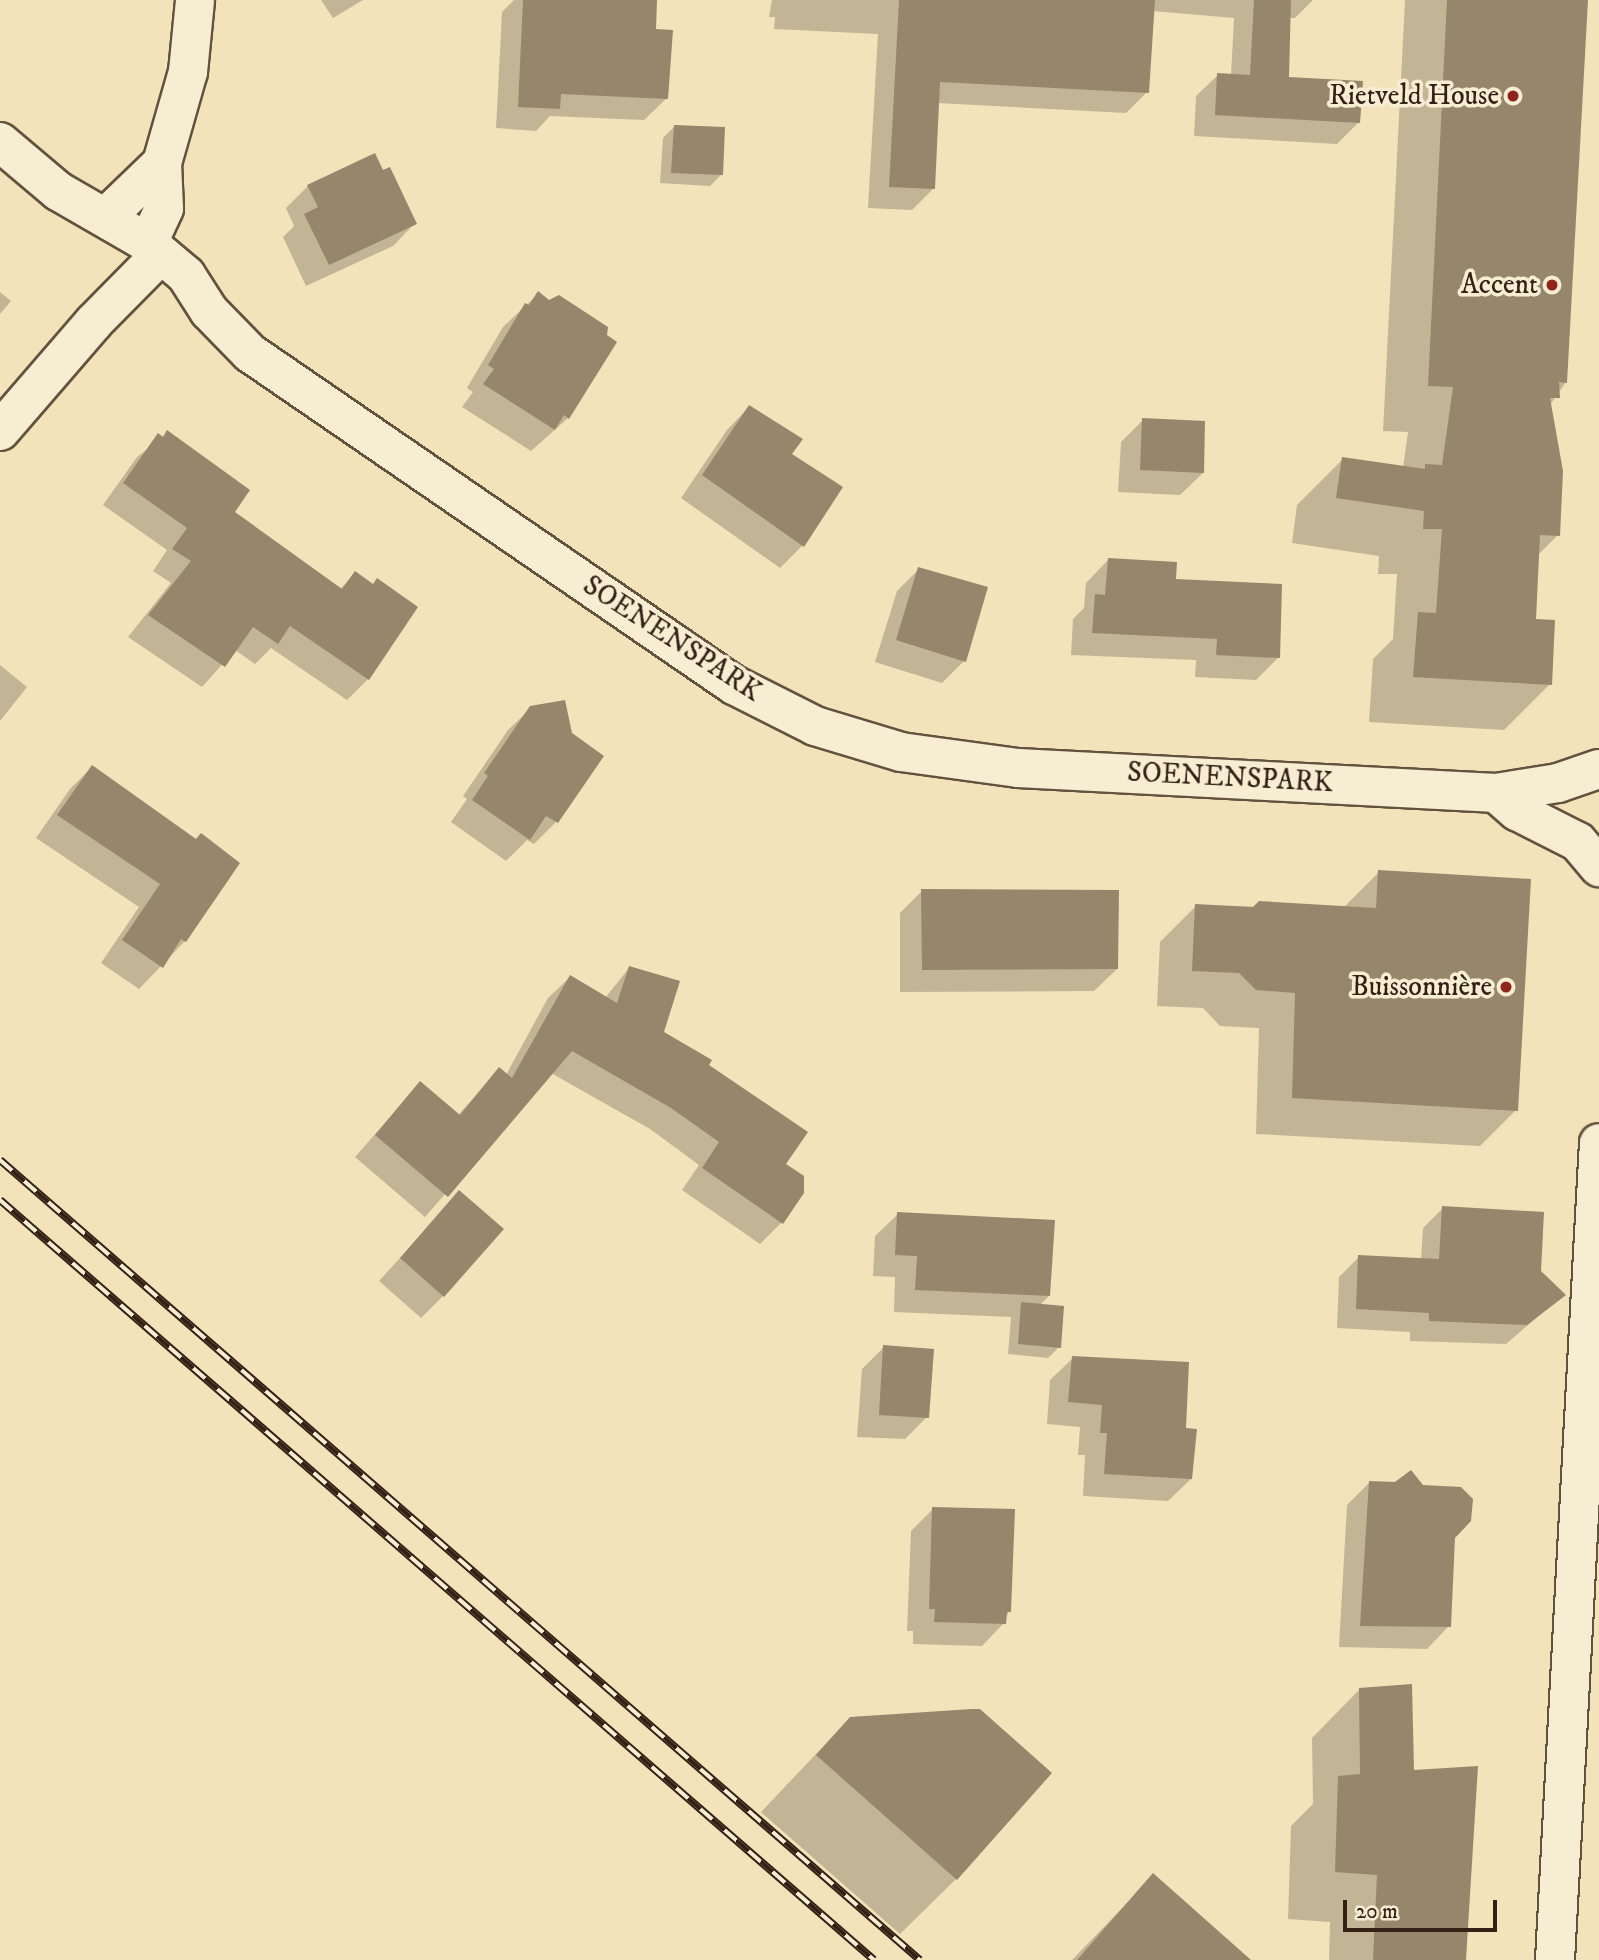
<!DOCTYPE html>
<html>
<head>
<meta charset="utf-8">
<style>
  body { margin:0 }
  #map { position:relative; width:1599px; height:1960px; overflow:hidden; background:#f2e3bb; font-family:"IM FELL DW Pica",serif }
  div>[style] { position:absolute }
  .shadow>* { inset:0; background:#0003 }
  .building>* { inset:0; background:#96866b }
  .roads { filter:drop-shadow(2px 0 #63523e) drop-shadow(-2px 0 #63523e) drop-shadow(0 2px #63523e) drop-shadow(0 -2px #63523e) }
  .minor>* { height:38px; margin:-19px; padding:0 19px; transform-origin:19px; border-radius:19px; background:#f7edd3 }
  .rail>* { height:8px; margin-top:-4px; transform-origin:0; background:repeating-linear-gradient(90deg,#f7edd3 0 16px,#332115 0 32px); box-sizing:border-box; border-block:2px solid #332115 }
  .dots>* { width:19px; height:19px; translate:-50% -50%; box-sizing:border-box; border:4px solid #f7edd3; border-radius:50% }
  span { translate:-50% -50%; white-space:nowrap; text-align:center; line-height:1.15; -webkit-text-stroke:7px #f7edd3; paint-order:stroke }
  .poi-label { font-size:28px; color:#332115 }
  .right { translate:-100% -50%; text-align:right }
  .street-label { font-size:28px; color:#332115 }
  .scale { position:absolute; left:1343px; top:1900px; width:154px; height:32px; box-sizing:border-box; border:4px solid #332115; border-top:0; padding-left:9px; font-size:21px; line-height:24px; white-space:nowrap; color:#332115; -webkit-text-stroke:5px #f7edd3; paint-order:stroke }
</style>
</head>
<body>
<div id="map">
  <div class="shadow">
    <i style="clip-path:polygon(321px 0,363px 0,333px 18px)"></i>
    <i style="clip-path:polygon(514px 0,656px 0,654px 30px,667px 98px,644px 120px,550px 116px,536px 131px,496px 128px,502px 12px)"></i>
    <i style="clip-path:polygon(772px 0,1313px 0,1295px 18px,1288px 18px,1287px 79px,1358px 123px,1337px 144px,1194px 136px,1196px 96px,1218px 75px,1231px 75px,1234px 18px,1152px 11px,1147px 92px,1126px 113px,937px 103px,933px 189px,912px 210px,868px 208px,878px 34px,774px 29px,775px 17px,769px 17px)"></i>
    <i style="clip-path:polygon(1405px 0,1586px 0,1566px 382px,1550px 405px,1558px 535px,1538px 555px,1535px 621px,1550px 684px,1504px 730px,1369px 722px,1373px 659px,1393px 639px,1397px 574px,1378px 574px,1379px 556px,1292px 543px,1297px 505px,1343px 459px,1403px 468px,1408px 432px,1383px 431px)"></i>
    <i style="clip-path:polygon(674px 127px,721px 175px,710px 186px,660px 183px,663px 138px)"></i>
    <i style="clip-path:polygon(382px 173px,415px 223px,393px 246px,306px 286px,283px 237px,294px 226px,286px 208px,308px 186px)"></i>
    <i style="clip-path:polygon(0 292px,11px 301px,0 314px)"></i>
    <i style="clip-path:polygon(538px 294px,615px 342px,568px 418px,531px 451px,462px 407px,473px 392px,467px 388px,503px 327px)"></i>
    <i style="clip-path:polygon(749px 407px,790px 455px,840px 488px,802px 546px,780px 568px,681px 498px,727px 430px)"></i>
    <i style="clip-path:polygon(1143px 420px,1203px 473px,1180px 495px,1118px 492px,1121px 442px)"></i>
    <i style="clip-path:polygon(167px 433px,233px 513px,340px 589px,355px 574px,368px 679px,347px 700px,271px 648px,255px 664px,235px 650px,202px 687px,128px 637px,171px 583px,153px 571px,167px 550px,103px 505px,137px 457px)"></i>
    <i style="clip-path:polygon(1108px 560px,1175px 581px,1278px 658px,1256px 680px,1195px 677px,1196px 660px,1071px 655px,1073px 619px,1084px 608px,1086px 583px)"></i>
    <i style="clip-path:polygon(919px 569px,964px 661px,942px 683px,875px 662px,897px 591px)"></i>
    <i style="clip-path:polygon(0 665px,27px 687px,0 721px)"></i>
    <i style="clip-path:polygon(531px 708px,602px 756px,556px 822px,534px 844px,527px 840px,506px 861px,451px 822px,467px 799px,463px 796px,508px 730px)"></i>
    <i style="clip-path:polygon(92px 767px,196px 841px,185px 941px,139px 989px,101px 963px,139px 907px,36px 838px,70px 789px)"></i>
    <i style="clip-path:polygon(1379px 872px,1516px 1110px,1480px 1146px,1256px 1134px,1259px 1028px,1220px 1026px,1203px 1008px,1157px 1006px,1160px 942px,1196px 906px,1343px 908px)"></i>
    <i style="clip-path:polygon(922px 891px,1117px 969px,1094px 991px,900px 992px,900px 913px)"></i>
    <i style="clip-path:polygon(629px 968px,662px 1033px,707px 1065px,784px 1165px,782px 1222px,760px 1244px,682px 1190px,699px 1165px,650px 1129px,551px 1073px,425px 1217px,355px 1157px,420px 1083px,458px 1115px,499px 1070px,506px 1075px,548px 998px,570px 977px,605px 998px)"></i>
    <i style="clip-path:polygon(459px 1193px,443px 1296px,421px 1318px,379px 1281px)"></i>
    <i style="clip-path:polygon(1443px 1208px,1540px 1272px,1563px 1295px,1506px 1344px,1410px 1341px,1410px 1332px,1337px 1328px,1339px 1277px,1359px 1257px,1421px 1260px,1423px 1228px)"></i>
    <i style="clip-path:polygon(898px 1214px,1049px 1296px,1039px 1306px,1059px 1347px,1048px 1358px,1008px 1354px,1011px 1317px,894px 1312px,895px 1277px,873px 1276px,875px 1236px)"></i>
    <i style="clip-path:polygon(884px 1347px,927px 1417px,905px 1439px,857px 1437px,862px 1369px)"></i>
    <i style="clip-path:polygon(1073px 1358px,1184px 1430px,1191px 1479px,1168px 1501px,1083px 1496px,1085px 1455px,1078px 1455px,1080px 1427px,1047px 1424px,1050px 1380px)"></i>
    <i style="clip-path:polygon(1369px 1483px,1395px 1484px,1453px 1537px,1449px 1626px,1427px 1649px,1339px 1647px,1347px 1505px)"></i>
    <i style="clip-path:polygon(933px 1509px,1009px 1611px,1004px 1623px,982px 1646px,913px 1644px,913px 1631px,907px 1631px,911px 1531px)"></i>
    <i style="clip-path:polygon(1359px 1690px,1413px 1772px,1466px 1960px,1329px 1960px,1330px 1922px,1288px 1919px,1291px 1826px,1313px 1804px,1312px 1738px)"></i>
    <i style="clip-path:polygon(850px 1718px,956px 1879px,900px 1934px,761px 1812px)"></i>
    <i style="clip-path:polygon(1153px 1876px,1249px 1960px,1072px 1960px)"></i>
  </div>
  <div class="building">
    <i style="clip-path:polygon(523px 0,657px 0,656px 29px,673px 30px,668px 99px,561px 94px,560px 109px,518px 107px)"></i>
    <i style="clip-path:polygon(899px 0,1155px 0,1149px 93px,940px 82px,935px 189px,889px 187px)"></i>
    <i style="clip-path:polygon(1254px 0,1291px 0,1289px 77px,1363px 81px,1360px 123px,1215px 115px,1217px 73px,1250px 75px)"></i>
    <i style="clip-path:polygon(1447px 0,1588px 0,1567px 383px,1559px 382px,1560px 398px,1550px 398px,1563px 471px,1560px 536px,1540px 535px,1536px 619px,1555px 620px,1552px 685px,1413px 677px,1418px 612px,1436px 613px,1442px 529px,1423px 529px,1424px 511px,1336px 498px,1342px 457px,1425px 469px,1425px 464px,1442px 465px,1453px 387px,1428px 386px)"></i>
    <i style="clip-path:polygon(674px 125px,725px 127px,723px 175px,671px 173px)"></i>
    <i style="clip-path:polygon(375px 153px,383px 170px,390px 167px,417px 224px,329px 265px,304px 214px,318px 207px,307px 185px)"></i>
    <i style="clip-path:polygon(538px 291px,549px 300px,559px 295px,608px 327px,607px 335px,617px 342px,569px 419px,564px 415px,555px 430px,483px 384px,494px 369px,488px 365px,525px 303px,529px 305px)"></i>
    <i style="clip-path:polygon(749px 405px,803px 439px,792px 454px,843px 487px,804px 547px,702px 475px)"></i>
    <i style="clip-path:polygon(1142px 418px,1205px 421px,1204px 473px,1140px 470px)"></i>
    <i style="clip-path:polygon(167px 430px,250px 490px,235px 512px,342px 589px,355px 571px,373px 584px,377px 578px,418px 607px,369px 680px,290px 626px,278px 644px,253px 627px,225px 667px,148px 615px,191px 561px,172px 549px,187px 528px,123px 483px,158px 433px,163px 437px)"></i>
    <i style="clip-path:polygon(1108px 558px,1177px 562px,1176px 579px,1282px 584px,1280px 658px,1216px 655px,1217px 639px,1092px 633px,1095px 594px,1105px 595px)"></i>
    <i style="clip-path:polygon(918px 567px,988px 587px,966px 662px,896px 640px)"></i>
    <i style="clip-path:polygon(565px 700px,572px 733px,604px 756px,558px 823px,546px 816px,530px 840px,472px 800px,488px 776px,484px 773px,530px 706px)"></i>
    <i style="clip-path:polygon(92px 765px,196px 839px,201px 833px,240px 863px,186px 942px,181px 939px,163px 968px,122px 940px,160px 884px,57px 815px)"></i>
    <i style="clip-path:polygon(1378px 870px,1531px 879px,1518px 1111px,1292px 1098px,1295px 993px,1256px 990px,1239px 973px,1192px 971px,1195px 904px,1253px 907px,1259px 901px,1376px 908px)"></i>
    <i style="clip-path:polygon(921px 889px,1119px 890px,1118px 969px,922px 970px)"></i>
    <i style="clip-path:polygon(629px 966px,680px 981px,664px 1032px,712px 1060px,709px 1065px,808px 1132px,786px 1164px,804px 1176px,804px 1193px,783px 1224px,702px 1168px,719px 1142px,671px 1108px,572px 1051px,448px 1197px,375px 1135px,420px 1081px,460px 1115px,499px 1067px,512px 1078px,570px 975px,617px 1003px)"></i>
    <i style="clip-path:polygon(459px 1190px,504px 1229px,444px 1297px,400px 1258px)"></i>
    <i style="clip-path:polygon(1442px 1206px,1544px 1212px,1541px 1271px,1566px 1295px,1527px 1325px,1429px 1321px,1429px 1313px,1356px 1309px,1358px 1255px,1439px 1259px)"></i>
    <i style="clip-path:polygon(897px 1212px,1055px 1220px,1050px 1296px,915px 1290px,917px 1256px,895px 1255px)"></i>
    <i style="clip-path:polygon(1021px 1302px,1064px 1306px,1061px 1348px,1018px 1344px)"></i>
    <i style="clip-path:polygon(883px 1345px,934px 1349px,929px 1418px,879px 1415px)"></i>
    <i style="clip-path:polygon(1072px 1356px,1189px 1362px,1186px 1428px,1197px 1429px,1192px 1479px,1104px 1474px,1107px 1433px,1100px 1433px,1102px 1405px,1068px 1402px)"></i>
    <i style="clip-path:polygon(1411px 1470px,1423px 1485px,1461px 1487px,1473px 1499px,1471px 1521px,1455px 1538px,1451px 1627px,1360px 1626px,1369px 1481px,1395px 1482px)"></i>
    <i style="clip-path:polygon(932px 1507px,1015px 1509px,1011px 1612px,1007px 1612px,1006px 1624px,934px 1622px,935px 1609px,929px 1609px)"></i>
    <i style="clip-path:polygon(1412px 1684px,1414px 1770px,1478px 1766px,1466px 1960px,1373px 1960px,1377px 1875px,1335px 1872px,1338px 1776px,1360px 1774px,1359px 1688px)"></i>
    <i style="clip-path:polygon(972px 1709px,980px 1709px,1052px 1773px,957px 1880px,816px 1755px,850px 1717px)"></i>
    <i style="clip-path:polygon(1153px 1873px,1251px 1960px,1077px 1960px)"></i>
  </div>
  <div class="roads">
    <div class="minor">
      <i style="left:0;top:142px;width:76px;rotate:40.2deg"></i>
      <i style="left:58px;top:191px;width:104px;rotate:30deg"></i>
      <i style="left:148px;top:243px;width:50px;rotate:40.1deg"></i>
      <i style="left:186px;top:275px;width:43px;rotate:57.4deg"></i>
      <i style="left:209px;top:311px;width:59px;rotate:45.7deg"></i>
      <i style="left:250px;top:353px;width:587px;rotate:34.45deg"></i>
      <i style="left:734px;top:685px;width:91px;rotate:26.8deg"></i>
      <i style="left:815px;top:726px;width:90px;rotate:16.8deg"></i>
      <i style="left:901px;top:752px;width:118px;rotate:7.8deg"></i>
      <i style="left:1018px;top:768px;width:479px;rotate:3deg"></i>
      <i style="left:1496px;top:793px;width:63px;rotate:-9.2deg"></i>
      <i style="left:1558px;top:783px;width:43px;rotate:-18.9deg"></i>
      <i style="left:107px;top:216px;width:76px;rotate:-43.9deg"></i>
      <i style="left:148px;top:243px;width:38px;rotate:-65deg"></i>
      <i style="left:164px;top:208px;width:45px;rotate:-92.5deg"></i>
      <i style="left:162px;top:163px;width:95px;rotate:-74.1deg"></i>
      <i style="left:188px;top:72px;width:72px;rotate:-84.4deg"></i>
      <i style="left:0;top:431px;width:144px;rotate:-49.2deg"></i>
      <i style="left:94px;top:322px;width:95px;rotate:-45.4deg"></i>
      <i style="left:1496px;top:793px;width:28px;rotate:41deg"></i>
      <i style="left:1517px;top:811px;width:68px;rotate:26.9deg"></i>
      <i style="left:1578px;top:842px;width:33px;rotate:50deg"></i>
      <i style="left:1555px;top:1960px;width:818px;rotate:-86.92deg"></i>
    </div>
  </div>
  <div class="rail">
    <i style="left:0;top:1160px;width:1219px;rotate:41.01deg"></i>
    <i style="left:0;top:1200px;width:1158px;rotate:41.01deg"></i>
  </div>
  <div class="dots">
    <i style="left:1513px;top:96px;background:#8f2418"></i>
    <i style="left:1552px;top:285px;background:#8f2418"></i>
    <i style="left:1506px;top:987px;background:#8f2418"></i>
  </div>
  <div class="poi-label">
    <span class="right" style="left:1499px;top:96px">Rietveld House</span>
    <span class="right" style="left:1538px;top:285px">Accent</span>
    <span class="right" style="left:1492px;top:987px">Buissonnière</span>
  </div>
  <div class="street-label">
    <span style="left:672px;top:639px;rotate:33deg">SOENENSPARK</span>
    <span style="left:1230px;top:778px;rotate:3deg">SOENENSPARK</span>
  </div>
  <div class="scale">20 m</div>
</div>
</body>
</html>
